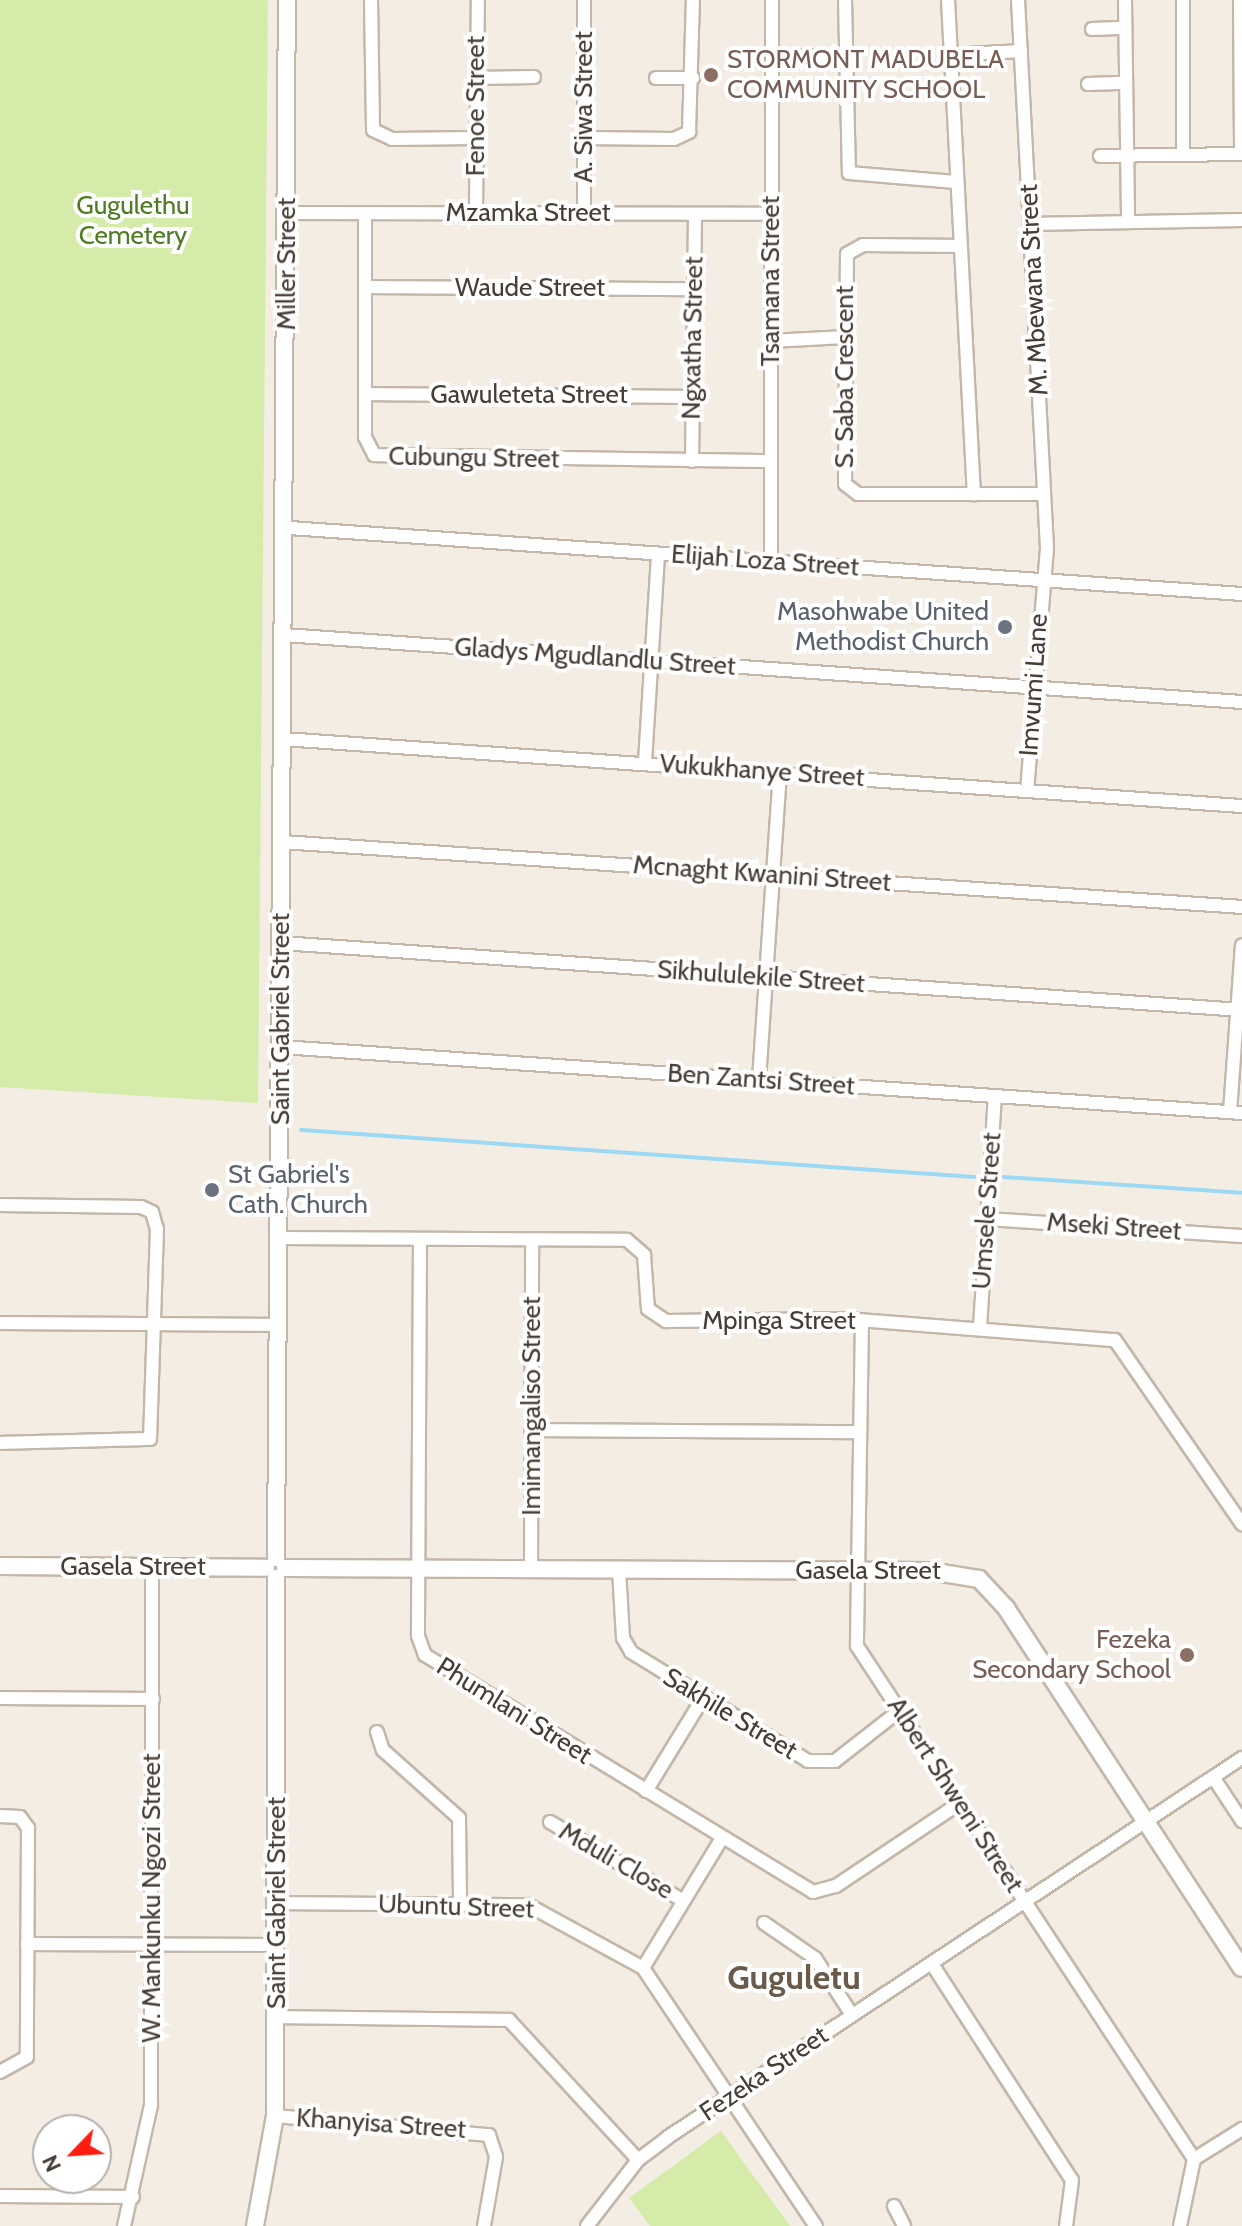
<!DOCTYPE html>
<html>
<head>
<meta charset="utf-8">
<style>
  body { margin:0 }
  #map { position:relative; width:1242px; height:2226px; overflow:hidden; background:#f4ede4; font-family:Cabin,sans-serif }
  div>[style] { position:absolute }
  .green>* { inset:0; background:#d4ebaa }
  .stream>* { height:4px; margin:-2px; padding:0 2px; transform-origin:2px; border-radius:2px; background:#9cd9f5 }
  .roads { filter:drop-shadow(2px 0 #c3b7a9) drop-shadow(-2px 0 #c3b7a9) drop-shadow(0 2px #c3b7a9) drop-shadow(0 -2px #c3b7a9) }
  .minor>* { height:12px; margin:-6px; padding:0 6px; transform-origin:6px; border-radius:6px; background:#fff }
  .tertiary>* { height:16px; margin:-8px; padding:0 8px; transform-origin:8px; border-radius:8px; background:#fff }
  .dots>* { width:22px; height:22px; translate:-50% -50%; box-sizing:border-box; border:4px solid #fff; border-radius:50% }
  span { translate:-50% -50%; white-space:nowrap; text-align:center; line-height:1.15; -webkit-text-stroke:8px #fff; paint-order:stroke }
  .education-label { font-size:26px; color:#785e54 }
  .left { translate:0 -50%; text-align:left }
  .right { translate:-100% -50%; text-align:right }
  .street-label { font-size:26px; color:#463d34 }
  .park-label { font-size:26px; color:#4d7c23 }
  .worship-label { font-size:26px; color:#5b616d }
  .district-label { font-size:34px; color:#6a5a4a; font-weight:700 }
  .north { position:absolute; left:32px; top:2114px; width:80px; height:80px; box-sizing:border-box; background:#fff; border:2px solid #b5b1ae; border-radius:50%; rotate:245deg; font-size:22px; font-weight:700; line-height:32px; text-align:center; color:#463d34 }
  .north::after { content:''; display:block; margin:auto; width:28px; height:36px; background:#ff1c10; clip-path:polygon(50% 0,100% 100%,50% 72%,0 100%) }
</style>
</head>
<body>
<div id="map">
  <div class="green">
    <i style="clip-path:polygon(0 0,268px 0,258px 1103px,0 1087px)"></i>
    <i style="clip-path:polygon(721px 2131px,790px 2226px,650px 2226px,629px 2198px)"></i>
  </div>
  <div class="stream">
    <i style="left:301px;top:1130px;width:675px;rotate:3.99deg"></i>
    <i style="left:1004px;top:1177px;width:239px;rotate:3.8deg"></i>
  </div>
  <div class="roads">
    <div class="minor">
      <i style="left:371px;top:0;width:130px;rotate:89.1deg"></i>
      <i style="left:373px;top:130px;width:21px;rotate:25deg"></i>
      <i style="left:392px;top:139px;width:83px;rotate:-0.7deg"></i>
      <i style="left:845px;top:0;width:173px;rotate:88.7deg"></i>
      <i style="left:849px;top:173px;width:107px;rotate:4.8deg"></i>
      <i style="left:948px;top:0;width:495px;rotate:87deg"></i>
      <i style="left:1018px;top:0;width:549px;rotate:86.97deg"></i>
      <i style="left:1047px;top:548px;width:243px;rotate:94.7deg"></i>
      <i style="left:1125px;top:0;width:221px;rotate:89.2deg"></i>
      <i style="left:1183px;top:0;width:154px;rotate:90deg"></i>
      <i style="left:1240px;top:0;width:154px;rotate:89.6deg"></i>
      <i style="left:1092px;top:29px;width:33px;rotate:-2deg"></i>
      <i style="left:950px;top:55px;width:71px;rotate:-3.2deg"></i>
      <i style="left:772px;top:56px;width:72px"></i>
      <i style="left:476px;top:78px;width:58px;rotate:-1deg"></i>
      <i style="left:656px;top:78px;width:37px"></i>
      <i style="left:1088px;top:84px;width:38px;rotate:-2deg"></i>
      <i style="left:585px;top:138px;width:89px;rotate:0.6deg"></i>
      <i style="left:674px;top:139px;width:17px;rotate:-25deg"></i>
      <i style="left:689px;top:132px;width:132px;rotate:-88.3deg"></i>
      <i style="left:1100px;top:156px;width:142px;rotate:-0.8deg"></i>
      <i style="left:476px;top:212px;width:212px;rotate:-89.5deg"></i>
      <i style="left:287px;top:213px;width:483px;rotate:0.1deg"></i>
      <i style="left:365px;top:214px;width:223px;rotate:90deg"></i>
      <i style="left:365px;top:437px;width:20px;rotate:63deg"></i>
      <i style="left:374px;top:455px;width:396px;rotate:0.9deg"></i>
      <i style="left:584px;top:214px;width:214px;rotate:-90deg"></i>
      <i style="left:1030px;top:224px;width:212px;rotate:-1.1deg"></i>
      <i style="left:961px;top:246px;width:98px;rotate:-179.4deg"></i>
      <i style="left:863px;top:245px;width:18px;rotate:151deg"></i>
      <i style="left:847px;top:254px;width:230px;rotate:90.5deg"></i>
      <i style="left:845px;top:484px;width:16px;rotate:38deg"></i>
      <i style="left:858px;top:494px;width:186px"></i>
      <i style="left:367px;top:287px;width:326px;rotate:0.4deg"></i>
      <i style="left:772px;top:341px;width:72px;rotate:-3.2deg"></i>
      <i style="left:366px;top:394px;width:325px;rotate:0.5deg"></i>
      <i style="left:692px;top:461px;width:246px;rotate:-89.3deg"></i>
      <i style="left:289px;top:528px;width:955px;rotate:3.96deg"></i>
      <i style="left:771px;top:562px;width:562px;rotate:-89.9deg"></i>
      <i style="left:284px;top:635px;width:960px;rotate:4deg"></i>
      <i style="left:283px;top:739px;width:961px;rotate:4deg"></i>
      <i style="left:645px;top:762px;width:208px;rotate:-86.4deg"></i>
      <i style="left:282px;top:842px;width:962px;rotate:3.87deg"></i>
      <i style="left:281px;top:943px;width:963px;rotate:3.99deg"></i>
      <i style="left:281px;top:1047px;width:963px;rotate:3.93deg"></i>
      <i style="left:759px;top:1080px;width:307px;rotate:-86.1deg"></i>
      <i style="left:1230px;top:1112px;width:167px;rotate:-85.9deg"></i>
      <i style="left:0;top:1205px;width:141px;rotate:0.8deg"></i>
      <i style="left:141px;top:1207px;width:12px;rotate:24deg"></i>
      <i style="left:152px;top:1212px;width:18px;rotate:74deg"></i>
      <i style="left:157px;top:1229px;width:210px;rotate:91.9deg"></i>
      <i style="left:150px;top:1439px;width:150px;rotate:178.5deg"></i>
      <i style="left:986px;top:1219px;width:257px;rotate:3.8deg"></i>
      <i style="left:278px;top:1238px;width:349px;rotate:0.3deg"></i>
      <i style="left:627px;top:1240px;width:23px;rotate:41deg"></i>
      <i style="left:644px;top:1255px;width:54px;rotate:85.8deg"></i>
      <i style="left:648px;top:1309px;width:22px;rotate:34deg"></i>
      <i style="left:666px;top:1321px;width:180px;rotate:-0.6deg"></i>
      <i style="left:846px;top:1319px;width:270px;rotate:4.5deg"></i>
      <i style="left:1115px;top:1340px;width:224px;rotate:55.4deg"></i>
      <i style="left:420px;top:1239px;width:397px;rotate:90.3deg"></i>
      <i style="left:418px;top:1636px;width:20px;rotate:70deg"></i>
      <i style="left:425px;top:1655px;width:455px;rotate:31.4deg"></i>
      <i style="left:813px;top:1892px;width:24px;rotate:-15deg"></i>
      <i style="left:836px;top:1886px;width:149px;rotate:-33.8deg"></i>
      <i style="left:862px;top:1321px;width:325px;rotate:90.9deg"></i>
      <i style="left:857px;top:1646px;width:614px;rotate:56.7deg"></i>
      <i style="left:1194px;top:2159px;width:68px;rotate:101.8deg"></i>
      <i style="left:0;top:1323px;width:279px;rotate:0.4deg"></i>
      <i style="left:980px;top:1327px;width:231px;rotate:-86.3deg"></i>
      <i style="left:534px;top:1430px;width:323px;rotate:0.4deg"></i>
      <i style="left:531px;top:1569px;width:327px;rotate:-89.8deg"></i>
      <i style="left:619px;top:1570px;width:68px;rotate:86.6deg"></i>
      <i style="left:623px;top:1638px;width:16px;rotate:60deg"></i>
      <i style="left:631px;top:1652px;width:208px;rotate:31.6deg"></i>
      <i style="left:808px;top:1761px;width:27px"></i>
      <i style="left:835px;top:1761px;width:81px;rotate:-38deg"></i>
      <i style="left:0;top:1698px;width:153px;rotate:0.4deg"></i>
      <i style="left:377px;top:1732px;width:19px;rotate:72deg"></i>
      <i style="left:383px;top:1750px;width:102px;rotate:41.8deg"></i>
      <i style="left:459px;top:1818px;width:86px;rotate:89.3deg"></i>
      <i style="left:1213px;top:1777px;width:53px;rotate:56.6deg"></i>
      <i style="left:646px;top:1791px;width:109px;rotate:-58.5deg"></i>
      <i style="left:0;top:1816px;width:20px;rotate:3deg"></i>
      <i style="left:20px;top:1817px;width:14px;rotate:54deg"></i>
      <i style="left:28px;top:1828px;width:229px;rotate:90.3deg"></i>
      <i style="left:27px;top:2057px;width:31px;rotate:151deg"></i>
      <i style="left:550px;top:1822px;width:153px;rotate:30.6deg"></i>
      <i style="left:278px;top:1903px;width:250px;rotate:0.5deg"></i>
      <i style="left:528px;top:1905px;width:131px;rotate:28.7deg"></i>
      <i style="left:643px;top:1968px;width:311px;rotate:56.2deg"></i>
      <i style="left:764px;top:1923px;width:62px;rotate:34.5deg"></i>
      <i style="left:815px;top:1958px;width:68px;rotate:57deg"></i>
      <i style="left:27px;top:1944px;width:249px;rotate:0.2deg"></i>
      <i style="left:932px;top:1964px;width:257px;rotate:57.1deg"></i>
      <i style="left:1072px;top:2180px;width:46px;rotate:97.4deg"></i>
      <i style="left:643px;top:1968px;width:152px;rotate:-58.7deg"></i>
      <i style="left:277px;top:2017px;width:232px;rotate:0.7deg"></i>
      <i style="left:509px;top:2020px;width:190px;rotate:47.3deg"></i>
      <i style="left:275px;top:2116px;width:215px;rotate:5.1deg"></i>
      <i style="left:489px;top:2135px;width:23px;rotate:72deg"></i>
      <i style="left:496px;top:2157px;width:70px;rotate:99.9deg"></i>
      <i style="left:1194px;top:2159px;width:57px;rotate:-32deg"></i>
      <i style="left:0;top:2196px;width:133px;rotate:0.4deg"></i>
      <i style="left:894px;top:2206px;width:22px;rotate:63deg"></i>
      <i style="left:124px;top:2226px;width:124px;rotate:-77.4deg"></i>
      <i style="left:151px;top:2105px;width:538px;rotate:-89.89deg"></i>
      <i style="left:587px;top:2226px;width:83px;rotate:-52.3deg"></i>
      <i style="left:638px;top:2160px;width:38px;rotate:-37deg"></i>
      <i style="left:668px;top:2137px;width:688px;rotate:-33.44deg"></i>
    </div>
    <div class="tertiary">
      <i style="left:276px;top:1558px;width:1558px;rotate:-89.6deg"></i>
      <i style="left:0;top:1566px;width:266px;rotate:0.4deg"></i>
      <i style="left:285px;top:1568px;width:645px;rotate:0.27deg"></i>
      <i style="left:930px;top:1571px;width:50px;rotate:9.3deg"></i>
      <i style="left:979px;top:1579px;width:40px;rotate:47deg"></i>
      <i style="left:1006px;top:1608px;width:430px;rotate:56.8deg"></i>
      <i style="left:255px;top:2226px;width:112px;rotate:-79.7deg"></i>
      <i style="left:275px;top:2116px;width:538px;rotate:-89.89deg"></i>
    </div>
  </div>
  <div class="dots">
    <i style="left:711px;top:75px;background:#8d6e63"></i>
    <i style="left:1005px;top:627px;background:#6b7280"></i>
    <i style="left:212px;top:1190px;background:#6b7280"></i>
    <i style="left:1187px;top:1655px;background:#8d6e63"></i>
  </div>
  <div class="education-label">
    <span class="left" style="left:727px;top:75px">STORMONT MADUBELA<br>COMMUNITY SCHOOL</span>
    <span class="right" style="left:1171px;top:1655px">Fezeka<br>Secondary School</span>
  </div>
  <div class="street-label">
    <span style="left:476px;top:106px;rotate:-90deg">Fenoe Street</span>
    <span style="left:584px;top:107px;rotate:-90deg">A. Siwa Street</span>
    <span style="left:528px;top:213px">Mzamka Street</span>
    <span style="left:287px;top:264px;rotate:-90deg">Miller Street</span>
    <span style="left:771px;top:281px;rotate:-90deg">Tsamana Street</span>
    <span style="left:530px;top:288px">Waude Street</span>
    <span style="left:1034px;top:290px;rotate:-93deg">M. Mbewana Street</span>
    <span style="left:693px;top:338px;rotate:-89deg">Ngxatha Street</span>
    <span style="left:845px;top:377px;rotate:-90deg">S. Saba Crescent</span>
    <span style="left:529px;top:395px">Gawuleteta Street</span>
    <span style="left:474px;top:458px;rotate:1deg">Cubungu Street</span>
    <span style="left:765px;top:561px;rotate:4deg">Elijah Loza Street</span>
    <span style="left:595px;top:657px;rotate:4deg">Gladys Mgudlandlu Street</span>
    <span style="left:1034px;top:685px;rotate:-86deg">Imvumi Lane</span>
    <span style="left:762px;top:771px;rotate:4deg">Vukukhanye Street</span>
    <span style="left:762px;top:874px;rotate:4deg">Mcnaght Kwanini Street</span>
    <span style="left:761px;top:977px;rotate:4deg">Sikhululekile Street</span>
    <span style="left:281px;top:1019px;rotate:-90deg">Saint Gabriel Street</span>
    <span style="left:761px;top:1080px;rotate:4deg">Ben Zantsi Street</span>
    <span style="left:987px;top:1211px;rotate:-86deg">Umsele Street</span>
    <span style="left:1114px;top:1227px;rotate:4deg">Mseki Street</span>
    <span style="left:779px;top:1321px">Mpinga Street</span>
    <span style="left:532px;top:1406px;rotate:-90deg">Imimangaliso Street</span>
    <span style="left:133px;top:1567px">Gasela Street</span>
    <span style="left:868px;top:1571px">Gasela Street</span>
    <span style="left:514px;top:1711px;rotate:32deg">Phumlani Street</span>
    <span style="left:730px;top:1714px;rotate:31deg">Sakhile Street</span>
    <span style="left:955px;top:1795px;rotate:57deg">Albert Shweni Street</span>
    <span style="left:616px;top:1861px;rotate:30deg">Mduli Close</span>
    <span style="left:152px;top:1898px;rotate:-90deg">W. Mankunku Ngozi Street</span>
    <span style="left:277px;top:1903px;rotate:-90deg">Saint Gabriel Street</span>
    <span style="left:456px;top:1907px;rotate:2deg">Ubuntu Street</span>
    <span style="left:764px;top:2074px;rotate:-34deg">Fezeka Street</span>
    <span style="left:381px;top:2124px;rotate:4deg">Khanyisa Street</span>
  </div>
  <div class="park-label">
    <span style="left:133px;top:221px">Gugulethu<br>Cemetery</span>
  </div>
  <div class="worship-label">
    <span class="right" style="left:989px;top:627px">Masohwabe United<br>Methodist Church</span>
    <span class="left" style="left:228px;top:1190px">St Gabriel's<br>Cath. Church</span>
  </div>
  <div class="district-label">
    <span style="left:794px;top:1978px">Guguletu</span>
  </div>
  <div class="north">N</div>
</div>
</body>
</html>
